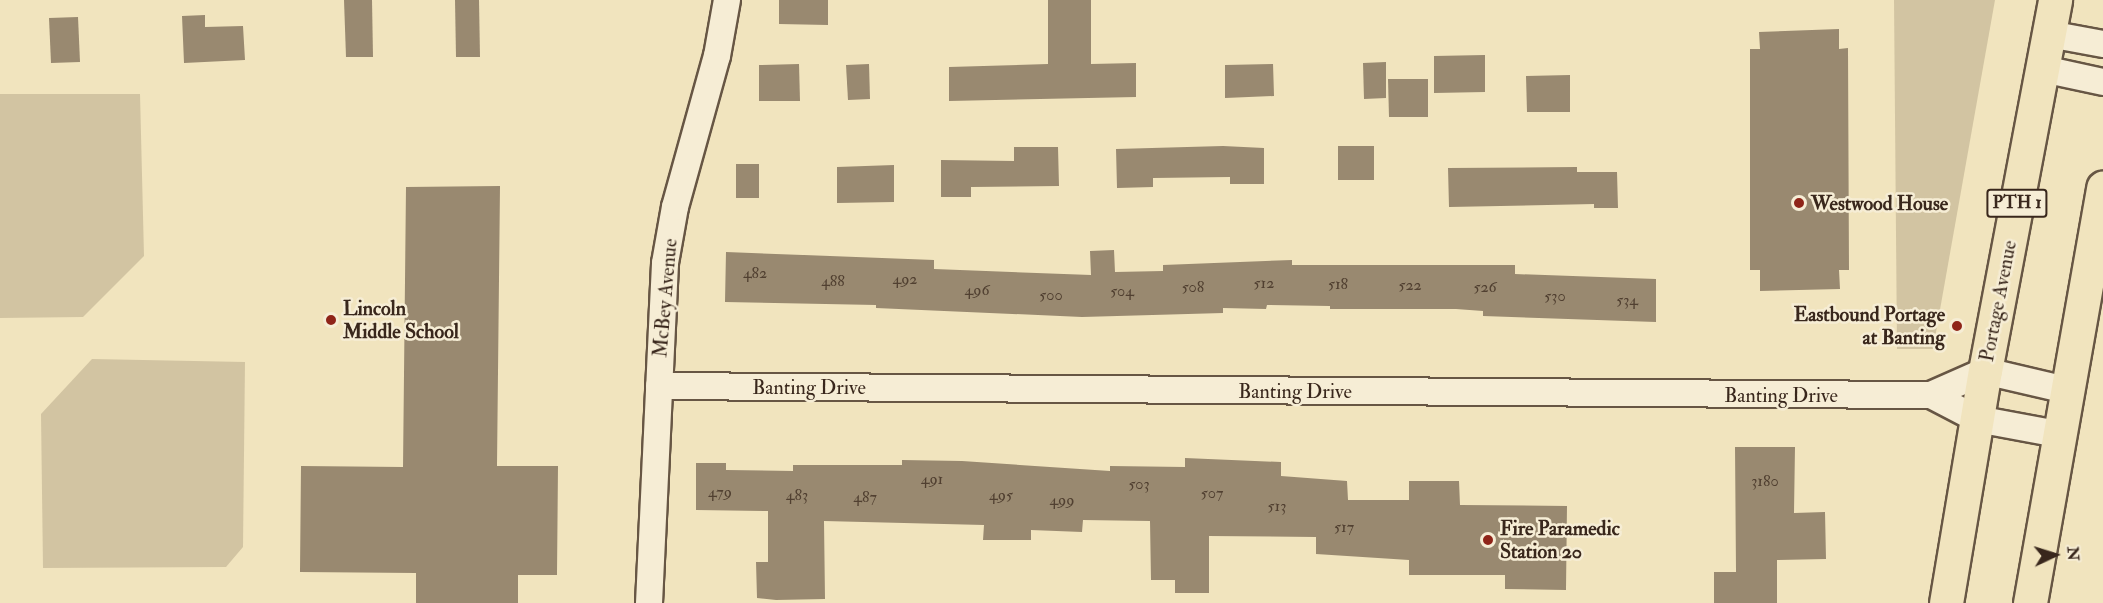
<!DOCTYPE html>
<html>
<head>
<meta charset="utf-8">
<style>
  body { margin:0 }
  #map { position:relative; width:2103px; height:603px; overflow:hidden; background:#f1e4be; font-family:"IM FELL Double Pica",serif }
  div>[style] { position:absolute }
  .green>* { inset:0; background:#d2c4a2 }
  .building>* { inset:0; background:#998970 }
  .roads { filter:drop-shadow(2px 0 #675644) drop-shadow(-2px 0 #675644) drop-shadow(0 2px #675644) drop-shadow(0 -2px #675644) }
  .street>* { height:26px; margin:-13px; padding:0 13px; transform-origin:13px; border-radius:13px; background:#f6edd5 }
  .highway>* { height:33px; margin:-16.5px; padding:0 16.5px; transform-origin:16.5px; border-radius:16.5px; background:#f1e4be }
  .dots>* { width:16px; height:16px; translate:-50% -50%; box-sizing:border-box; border:3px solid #f6edd5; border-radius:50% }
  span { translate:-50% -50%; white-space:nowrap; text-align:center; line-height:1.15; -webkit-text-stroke:5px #f6edd5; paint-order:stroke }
  .number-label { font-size:16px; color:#514031 }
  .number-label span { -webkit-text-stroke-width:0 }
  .shield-label span { padding:2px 4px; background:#f6edd5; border:2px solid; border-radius:4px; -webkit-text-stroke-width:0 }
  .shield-label { font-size:18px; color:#39271c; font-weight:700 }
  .poi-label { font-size:20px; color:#39271c; font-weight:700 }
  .left { translate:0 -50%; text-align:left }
  .right { translate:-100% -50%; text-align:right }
  .street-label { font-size:20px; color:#39271c }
  .north { position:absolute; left:2025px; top:525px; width:60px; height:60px; -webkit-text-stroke:4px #f6edd5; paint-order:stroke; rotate:86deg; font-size:16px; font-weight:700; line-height:24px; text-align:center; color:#39271c }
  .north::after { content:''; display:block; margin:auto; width:21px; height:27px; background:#39271c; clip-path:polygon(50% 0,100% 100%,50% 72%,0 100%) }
</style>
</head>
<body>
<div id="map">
  <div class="green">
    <i style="clip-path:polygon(1894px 0,1995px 0,1933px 349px,1897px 349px)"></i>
    <i style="clip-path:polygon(0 94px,140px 94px,144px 256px,83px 317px,0 318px)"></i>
    <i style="clip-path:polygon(92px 359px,245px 362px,243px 547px,226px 567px,43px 568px,41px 414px)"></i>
  </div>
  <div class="building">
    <i style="clip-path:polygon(344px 0,372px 0,373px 57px,346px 57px)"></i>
    <i style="clip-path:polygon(455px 0,479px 0,480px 57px,456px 57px)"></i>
    <i style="clip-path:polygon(779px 0,828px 0,828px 25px,779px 24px)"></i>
    <i style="clip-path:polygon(1048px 0,1091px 0,1091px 64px,1136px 63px,1136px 97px,949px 101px,949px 67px,1048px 64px)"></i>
    <i style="clip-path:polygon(205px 15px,205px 27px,243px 26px,245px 60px,184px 63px,182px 16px)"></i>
    <i style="clip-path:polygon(78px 17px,80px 62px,51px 63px,49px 18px)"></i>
    <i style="clip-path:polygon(1839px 29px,1839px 49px,1848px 48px,1849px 270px,1839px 270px,1840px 289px,1760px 291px,1760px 270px,1750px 270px,1750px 49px,1760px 49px,1759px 32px)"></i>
    <i style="clip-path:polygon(1485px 55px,1485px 92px,1434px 93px,1434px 56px)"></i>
    <i style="clip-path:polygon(1386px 62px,1386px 98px,1364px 99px,1363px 63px)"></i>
    <i style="clip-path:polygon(799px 64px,800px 101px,759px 101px,759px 65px)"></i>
    <i style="clip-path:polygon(869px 64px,870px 99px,848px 100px,846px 65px)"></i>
    <i style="clip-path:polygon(1273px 64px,1274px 96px,1225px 98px,1225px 65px)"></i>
    <i style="clip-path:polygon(1570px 75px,1570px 112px,1527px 112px,1526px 76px)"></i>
    <i style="clip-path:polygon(1388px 79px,1428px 79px,1428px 117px,1389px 117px)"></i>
    <i style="clip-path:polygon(1223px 146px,1264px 148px,1264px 184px,1230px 184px,1230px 177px,1153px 178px,1153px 187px,1117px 188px,1116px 149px)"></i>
    <i style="clip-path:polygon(1338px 146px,1374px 146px,1374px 180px,1338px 180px)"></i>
    <i style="clip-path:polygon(1014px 147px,1058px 147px,1059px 186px,971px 187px,971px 197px,941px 197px,941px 160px,1014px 161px)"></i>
    <i style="clip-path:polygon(736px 164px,759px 164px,759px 198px,736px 198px)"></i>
    <i style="clip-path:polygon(894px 165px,894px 202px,837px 203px,837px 167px)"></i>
    <i style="clip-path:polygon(1577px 167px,1577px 172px,1617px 172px,1618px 208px,1594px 208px,1594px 204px,1449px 207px,1448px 168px)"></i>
    <i style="clip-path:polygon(500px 186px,497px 466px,558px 466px,557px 575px,518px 575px,518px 603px,416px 603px,416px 573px,300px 572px,301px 466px,403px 467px,406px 187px)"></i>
    <i style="clip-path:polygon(1114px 250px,1115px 272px,1163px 271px,1163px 265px,1292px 260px,1292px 265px,1515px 265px,1515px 274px,1656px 279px,1656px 322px,1483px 316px,1483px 311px,1456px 309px,1330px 309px,1330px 306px,1267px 305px,1266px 309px,1223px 308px,1223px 313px,1082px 317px,876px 308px,876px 305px,725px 302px,726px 252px,934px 260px,934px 269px,1091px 275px,1090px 251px)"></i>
    <i style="clip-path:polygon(1735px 447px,1795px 447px,1794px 513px,1825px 512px,1826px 559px,1777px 560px,1777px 603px,1714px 603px,1714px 572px,1736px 572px)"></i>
    <i style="clip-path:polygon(1185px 458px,1281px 462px,1281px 476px,1347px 481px,1348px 500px,1409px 500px,1409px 481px,1459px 481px,1460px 505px,1567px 506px,1566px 590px,1505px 589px,1505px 575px,1409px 575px,1409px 560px,1316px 554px,1316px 537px,1209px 536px,1209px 593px,1175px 593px,1175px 580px,1151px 580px,1150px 521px,1083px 520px,1082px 532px,1031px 530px,1031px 540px,983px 540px,984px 525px,824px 521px,825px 599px,776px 600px,757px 598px,756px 562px,768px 562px,768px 511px,696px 510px,696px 463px,726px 463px,726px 470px,793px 471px,793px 465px,902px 465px,902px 460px,962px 461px,1110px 471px,1110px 466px,1185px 467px)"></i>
  </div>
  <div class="roads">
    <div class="street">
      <i style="left:2049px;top:34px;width:55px;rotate:10.5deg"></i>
      <i style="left:2043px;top:69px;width:61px;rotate:12.2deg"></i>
      <i style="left:659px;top:386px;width:1272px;rotate:0.41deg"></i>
      <i style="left:1931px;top:395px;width:59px;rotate:-24deg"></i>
      <i style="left:1985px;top:371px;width:83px;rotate:13.2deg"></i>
      <i style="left:1931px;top:395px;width:52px;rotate:27.6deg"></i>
      <i style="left:1977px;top:419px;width:82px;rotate:10.5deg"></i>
      <i style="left:649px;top:603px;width:340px;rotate:-87.3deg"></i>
      <i style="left:665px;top:263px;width:57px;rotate:-79.9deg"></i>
      <i style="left:675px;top:207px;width:157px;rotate:-74.5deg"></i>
      <i style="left:717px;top:56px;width:57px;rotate:-79.9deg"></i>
    </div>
    <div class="highway">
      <i style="left:1946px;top:603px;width:235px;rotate:-80.5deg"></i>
      <i style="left:1985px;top:371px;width:378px;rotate:-79.3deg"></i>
      <i style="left:2030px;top:603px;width:422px;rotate:-80deg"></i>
    </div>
  </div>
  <div class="dots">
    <i style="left:1799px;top:203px;background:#8f2418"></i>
    <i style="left:331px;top:320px;background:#8f2418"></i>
    <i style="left:1957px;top:326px;background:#8f2418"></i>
    <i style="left:1488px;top:540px;background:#8f2418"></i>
  </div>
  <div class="number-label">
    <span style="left:755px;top:273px">482</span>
    <span style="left:905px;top:279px">492</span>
    <span style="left:833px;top:281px">488</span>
    <span style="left:1264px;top:283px">512</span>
    <span style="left:1338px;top:284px">518</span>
    <span style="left:1410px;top:285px">522</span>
    <span style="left:1193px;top:287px">508</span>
    <span style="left:1485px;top:287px">526</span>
    <span style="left:977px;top:290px">496</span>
    <span style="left:1122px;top:291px">504</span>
    <span style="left:1051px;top:295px">500</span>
    <span style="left:1555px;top:296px">530</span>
    <span style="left:1627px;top:300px">534</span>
    <span style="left:932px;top:479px">491</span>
    <span style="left:1765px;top:481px">3180</span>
    <span style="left:1139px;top:484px">503</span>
    <span style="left:720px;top:492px">479</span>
    <span style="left:1212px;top:493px">507</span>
    <span style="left:797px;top:495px">483</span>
    <span style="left:1001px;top:495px">495</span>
    <span style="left:865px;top:497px">487</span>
    <span style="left:1062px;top:500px">499</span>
    <span style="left:1277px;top:506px">513</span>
    <span style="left:1344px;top:527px">517</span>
  </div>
  <div class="shield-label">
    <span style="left:2017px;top:203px">PTH 1</span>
  </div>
  <div class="poi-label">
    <span class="left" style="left:1811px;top:203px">Westwood House</span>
    <span class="left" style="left:343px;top:320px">Lincoln<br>Middle School</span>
    <span class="right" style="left:1945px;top:326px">Eastbound Portage<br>at Banting</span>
    <span class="left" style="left:1500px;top:540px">Fire Paramedic<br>Station 20</span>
  </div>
  <div class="street-label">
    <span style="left:665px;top:298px;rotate:-85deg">McBey Avenue</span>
    <span style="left:1998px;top:301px;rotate:-79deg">Portage Avenue</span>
    <span style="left:809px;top:387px">Banting Drive</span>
    <span style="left:1295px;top:391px">Banting Drive</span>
    <span style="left:1781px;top:395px">Banting Drive</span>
  </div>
  <div class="north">N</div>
</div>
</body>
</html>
